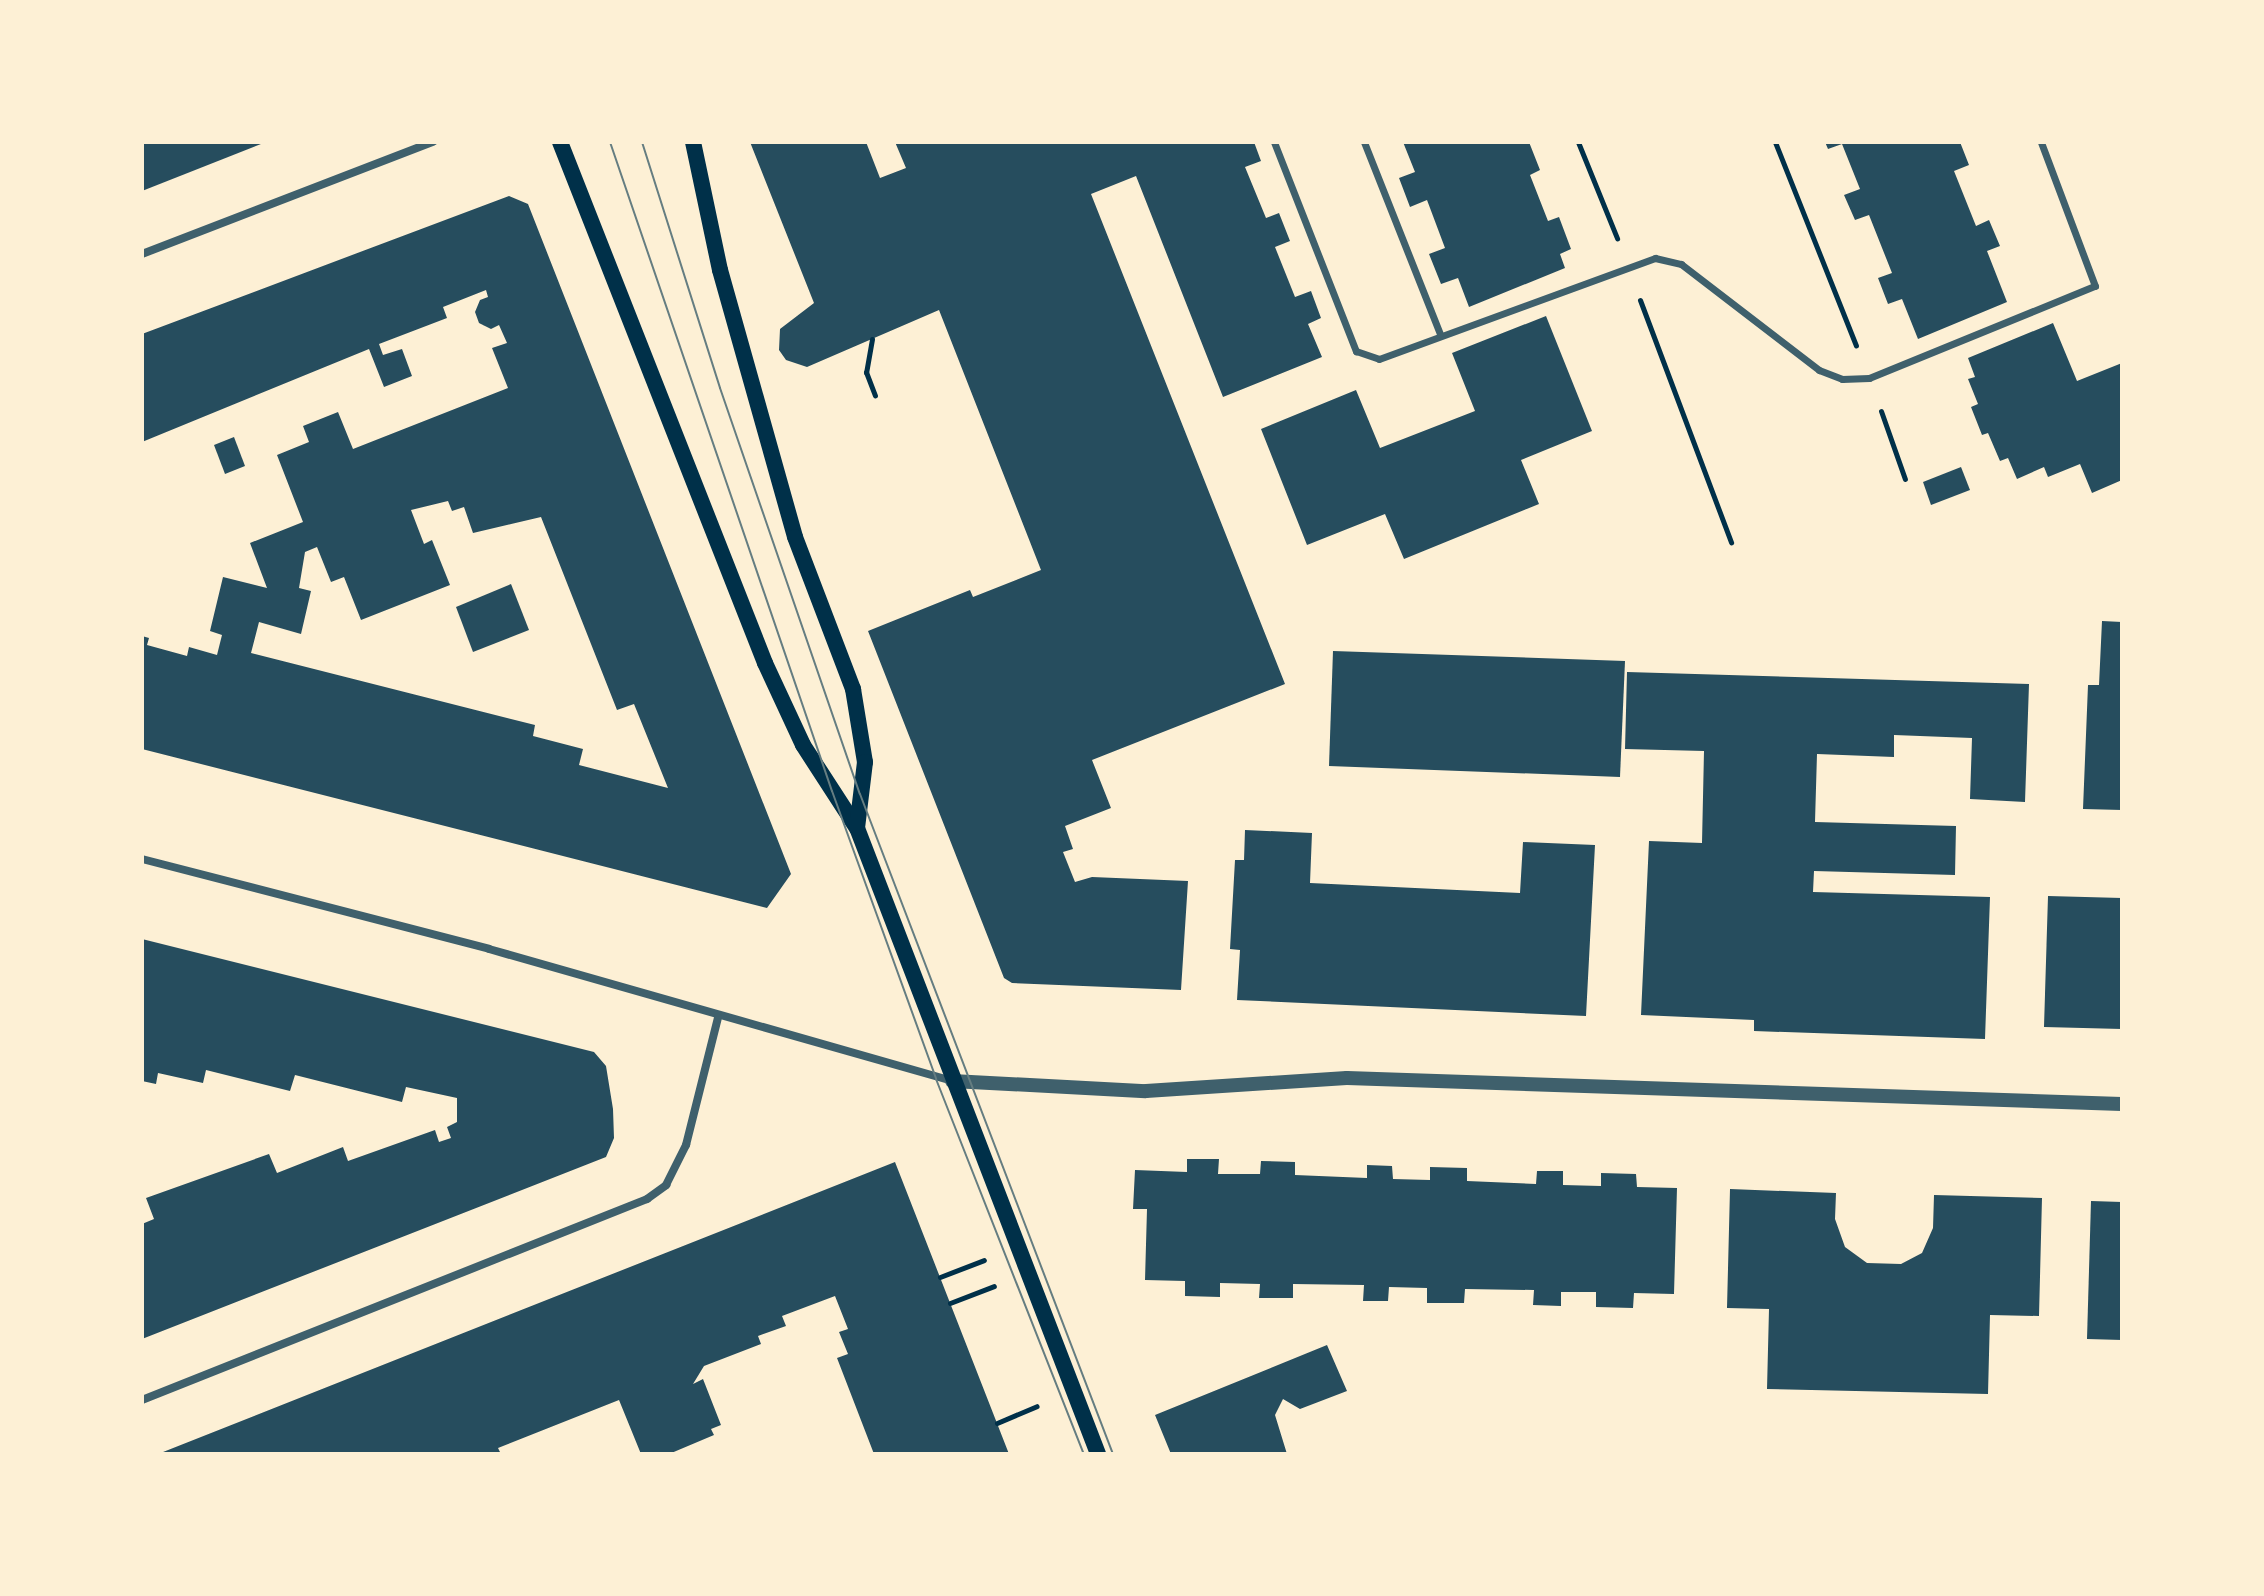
<!DOCTYPE html>
<html>
<head>
<meta charset="utf-8">
<style>
  body { margin:0 }
  #map { position:relative; width:2264px; height:1596px; overflow:hidden; background:#fdf0d5; font-family:"Exo 2",sans-serif }
  div>[style] { position:absolute }
  .building>* { inset:0; background:#264d5e }
  .path>* { height:5px; margin:-2.5px; padding:0 2.5px; transform-origin:2.5px; border-radius:2.5px; background:#003049 }
  .pedestrian>* { height:7px; margin:-3.5px; padding:0 3.5px; transform-origin:3.5px; border-radius:3.5px; background:#3f606c }
  .minor>* { height:8px; margin:-4px; padding:0 4px; transform-origin:4px; border-radius:4px; background:#3f606c }
  .tertiary>* { height:14px; margin:-7px; padding:0 7px; transform-origin:7px; border-radius:7px; background:#3f606c }
  .secondary>* { height:16px; margin:-8px; padding:0 8px; transform-origin:8px; border-radius:8px; background:#003049 }
  .tram>* { height:2px; margin:-1px; padding:0 1px; transform-origin:1px; border-radius:1px; background:#657d81 }
  span { translate:-50% -50%; white-space:nowrap; text-align:center; line-height:1.15; -webkit-text-stroke:6px #fdf0d5; paint-order:stroke }
  .frame { position:absolute; inset:0; border:144px solid #fdf0d5; pointer-events:none }
</style>
</head>
<body>
<div id="map">
  <div class="building">
    <i style="clip-path:polygon(142px 142px,266px 142px,142px 191px)"></i>
    <i style="clip-path:polygon(750px 142px,866px 142px,880px 178px,906px 168px,895px 142px,1254px 142px,1261px 161px,1245px 167px,1266px 218px,1279px 213px,1290px 241px,1275px 247px,1295px 297px,1311px 291px,1321px 318px,1308px 324px,1322px 357px,1223px 397px,1136px 176px,1091px 194px,1285px 684px,1092px 760px,1111px 808px,1065px 826px,1073px 849px,1063px 852px,1075px 882px,1092px 877px,1188px 881px,1181px 990px,1012px 983px,1004px 978px,868px 631px,970px 590px,973px 597px,1041px 570px,939px 310px,807px 367px,786px 360px,779px 350px,780px 329px,814px 303px)"></i>
    <i style="clip-path:polygon(1403px 142px,1529px 142px,1540px 170px,1530px 175px,1548px 221px,1559px 217px,1571px 249px,1560px 254px,1565px 268px,1469px 307px,1458px 278px,1441px 284px,1429px 254px,1445px 248px,1427px 200px,1410px 207px,1399px 178px,1415px 172px)"></i>
    <i style="clip-path:polygon(1825px 142px,1960px 142px,1969px 165px,1954px 171px,1976px 226px,1989px 220px,2000px 246px,1987px 251px,2007px 302px,1918px 339px,1902px 299px,1888px 304px,1878px 278px,1892px 273px,1869px 215px,1855px 220px,1844px 195px,1860px 189px,1842px 144px,1828px 149px)"></i>
    <i style="clip-path:polygon(evenodd,509px 196px,528px 204px,791px 874px,767px 908px,142px 749px,142px 636px,149px 638px,147px 645px,187px 656px,189px 647px,217px 655px,222px 635px,210px 631px,223px 577px,267px 588px,250px 543px,303px 522px,277px 455px,309px 442px,303px 426px,338px 412px,353px 449px,508px 388px,492px 348px,507px 343px,499px 325px,491px 329px,479px 323px,475px 312px,480px 300px,488px 297px,486px 290px,443px 307px,447px 318px,379px 344px,383px 355px,402px 349px,412px 376px,384px 387px,369px 349px,142px 442px,142px 334px,509px 196px,448px 501px,452px 511px,464px 507px,473px 533px,541px 517px,617px 710px,634px 704px,668px 788px,579px 765px,583px 749px,533px 736px,535px 725px,251px 653px,259px 622px,301px 634px,311px 591px,299px 588px,305px 552px,317px 547px,331px 582px,344px 577px,361px 620px,450px 585px,432px 540px,424px 544px,411px 510px,448px 501px)"></i>
    <i style="clip-path:polygon(1546px 316px,1592px 431px,1521px 460px,1539px 504px,1404px 559px,1385px 514px,1307px 545px,1261px 429px,1356px 390px,1380px 448px,1475px 411px,1452px 353px)"></i>
    <i style="clip-path:polygon(2053px 323px,2077px 381px,2122px 363px,2122px 480px,2092px 493px,2080px 464px,2048px 477px,2044px 467px,2017px 479px,2008px 458px,2000px 461px,1988px 433px,1982px 435px,1971px 407px,1978px 404px,1968px 379px,1975px 377px,1968px 358px)"></i>
    <i style="clip-path:polygon(234px 437px,245px 466px,225px 474px,214px 445px)"></i>
    <i style="clip-path:polygon(1961px 467px,1970px 490px,1931px 505px,1923px 482px)"></i>
    <i style="clip-path:polygon(511px 584px,529px 630px,473px 652px,456px 607px)"></i>
    <i style="clip-path:polygon(2102px 621px,2122px 622px,2122px 810px,2083px 809px,2088px 685px,2099px 685px)"></i>
    <i style="clip-path:polygon(1333px 651px,1625px 661px,1620px 777px,1329px 766px)"></i>
    <i style="clip-path:polygon(1627px 672px,2029px 684px,2025px 802px,1970px 799px,1972px 738px,1894px 735px,1894px 757px,1817px 754px,1815px 822px,1956px 826px,1955px 875px,1814px 871px,1813px 892px,1990px 897px,1985px 1039px,1754px 1031px,1754px 1020px,1641px 1015px,1649px 841px,1702px 843px,1704px 751px,1625px 749px)"></i>
    <i style="clip-path:polygon(1245px 830px,1312px 833px,1310px 883px,1520px 893px,1523px 842px,1595px 845px,1586px 1016px,1237px 1000px,1240px 950px,1230px 949px,1235px 860px,1244px 860px)"></i>
    <i style="clip-path:polygon(2048px 896px,2122px 898px,2122px 1029px,2044px 1027px)"></i>
    <i style="clip-path:polygon(142px 939px,594px 1052px,606px 1066px,613px 1109px,614px 1138px,606px 1157px,142px 1339px,142px 1224px,154px 1219px,146px 1198px,269px 1154px,277px 1173px,343px 1147px,348px 1161px,435px 1130px,439px 1142px,451px 1138px,447px 1127px,457px 1122px,457px 1098px,406px 1087px,402px 1102px,295px 1075px,290px 1091px,206px 1070px,203px 1083px,158px 1073px,156px 1084px,142px 1081px)"></i>
    <i style="clip-path:polygon(1187px 1159px,1219px 1159px,1218px 1174px,1260px 1174px,1261px 1161px,1295px 1162px,1295px 1175px,1367px 1178px,1367px 1165px,1392px 1166px,1393px 1179px,1430px 1180px,1430px 1167px,1467px 1168px,1467px 1181px,1536px 1184px,1537px 1171px,1563px 1171px,1563px 1185px,1601px 1186px,1601px 1173px,1636px 1174px,1637px 1187px,1677px 1188px,1674px 1294px,1634px 1293px,1633px 1308px,1596px 1307px,1596px 1292px,1561px 1292px,1561px 1306px,1533px 1305px,1534px 1290px,1465px 1289px,1464px 1303px,1427px 1303px,1427px 1288px,1389px 1287px,1388px 1301px,1363px 1301px,1364px 1285px,1293px 1284px,1293px 1298px,1259px 1298px,1260px 1284px,1220px 1283px,1220px 1297px,1185px 1296px,1185px 1281px,1145px 1280px,1147px 1209px,1133px 1209px,1135px 1170px,1187px 1172px)"></i>
    <i style="clip-path:polygon(895px 1162px,1009px 1454px,874px 1454px,837px 1358px,848px 1354px,839px 1332px,848px 1329px,835px 1296px,782px 1316px,786px 1326px,758px 1336px,761px 1344px,704px 1366px,693px 1384px,703px 1379px,721px 1425px,711px 1429px,714px 1435px,669px 1454px,641px 1454px,619px 1400px,498px 1448px,501px 1454px,158px 1454px)"></i>
    <i style="clip-path:polygon(1730px 1189px,1836px 1193px,1835px 1219px,1845px 1247px,1867px 1263px,1901px 1264px,1922px 1253px,1933px 1228px,1934px 1195px,2042px 1198px,2039px 1316px,1990px 1315px,1988px 1394px,1767px 1389px,1769px 1309px,1727px 1308px)"></i>
    <i style="clip-path:polygon(2091px 1201px,2122px 1202px,2122px 1340px,2087px 1339px)"></i>
    <i style="clip-path:polygon(1327px 1345px,1347px 1391px,1300px 1409px,1283px 1399px,1275px 1415px,1287px 1454px,1171px 1454px,1155px 1415px)"></i>
  </div>
  <div class="path">
    <i style="left:1578px;top:142px;width:104px;rotate:67.9deg"></i>
    <i style="left:1775px;top:142px;width:219px;rotate:68.3deg"></i>
    <i style="left:1640px;top:300px;width:259px;rotate:69.4deg"></i>
    <i style="left:872px;top:339px;width:34px;rotate:100deg"></i>
    <i style="left:866px;top:372px;width:25px;rotate:69deg"></i>
    <i style="left:1881px;top:411px;width:72px;rotate:70.6deg"></i>
    <i style="left:940px;top:1277px;width:47px;rotate:-21.1deg"></i>
    <i style="left:950px;top:1303px;width:47px;rotate:-21.1deg"></i>
    <i style="left:997px;top:1423px;width:43px;rotate:-23deg"></i>
  </div>
  <div class="pedestrian">
    <i style="left:1274px;top:142px;width:225px;rotate:68.6deg"></i>
    <i style="left:1356px;top:351px;width:24px;rotate:19deg"></i>
    <i style="left:1379px;top:359px;width:294px;rotate:-20.1deg"></i>
    <i style="left:1655px;top:258px;width:27px;rotate:13deg"></i>
    <i style="left:1681px;top:264px;width:174px;rotate:37.5deg"></i>
    <i style="left:1819px;top:370px;width:25px;rotate:21deg"></i>
    <i style="left:1842px;top:379px;width:27px;rotate:-2deg"></i>
    <i style="left:1869px;top:378px;width:244px;rotate:-22.2deg"></i>
    <i style="left:2095px;top:286px;width:154px;rotate:-110.6deg"></i>
    <i style="left:1364px;top:142px;width:206px;rotate:68.4deg"></i>
  </div>
  <div class="minor">
    <i style="left:142px;top:254px;width:312px;rotate:-21.1deg"></i>
    <i style="left:142px;top:859px;width:358px;rotate:14.5deg"></i>
    <i style="left:489px;top:949px;width:481px;rotate:15.9deg"></i>
    <i style="left:142px;top:1400px;width:544px;rotate:-21.7deg"></i>
    <i style="left:647px;top:1199px;width:24px;rotate:-36deg"></i>
    <i style="left:666px;top:1185px;width:45px;rotate:-63.4deg"></i>
    <i style="left:686px;top:1145px;width:131px;rotate:-75.9deg"></i>
  </div>
  <div class="tertiary">
    <i style="left:952px;top:1081px;width:194px;rotate:3deg"></i>
    <i style="left:1146px;top:1091px;width:201px;rotate:-3.7deg"></i>
    <i style="left:1347px;top:1078px;width:775px;rotate:1.92deg"></i>
  </div>
  <div class="secondary">
    <i style="left:560px;top:142px;width:560px;rotate:68.52deg"></i>
    <i style="left:765px;top:663px;width:90px;rotate:65.1deg"></i>
    <i style="left:803px;top:745px;width:99px;rotate:57deg"></i>
    <i style="left:857px;top:828px;width:671px;rotate:68.94deg"></i>
    <i style="left:693px;top:142px;width:131px;rotate:78.1deg"></i>
    <i style="left:720px;top:270px;width:277px;rotate:74.3deg"></i>
    <i style="left:795px;top:537px;width:163px;rotate:69.1deg"></i>
    <i style="left:853px;top:689px;width:74px;rotate:80.7deg"></i>
    <i style="left:865px;top:762px;width:66px;rotate:96.9deg"></i>
  </div>
  <div class="tram">
    <i style="left:610px;top:142px;width:686px;rotate:71.12deg"></i>
    <i style="left:832px;top:791px;width:306px;rotate:70.1deg"></i>
    <i style="left:936px;top:1079px;width:403px;rotate:68.5deg"></i>
    <i style="left:642px;top:142px;width:258px;rotate:72.4deg"></i>
    <i style="left:720px;top:388px;width:429px;rotate:71deg"></i>
    <i style="left:860px;top:794px;width:707px;rotate:69.03deg"></i>
  </div>
  <div class="frame"></div>
</div>
</body>
</html>
